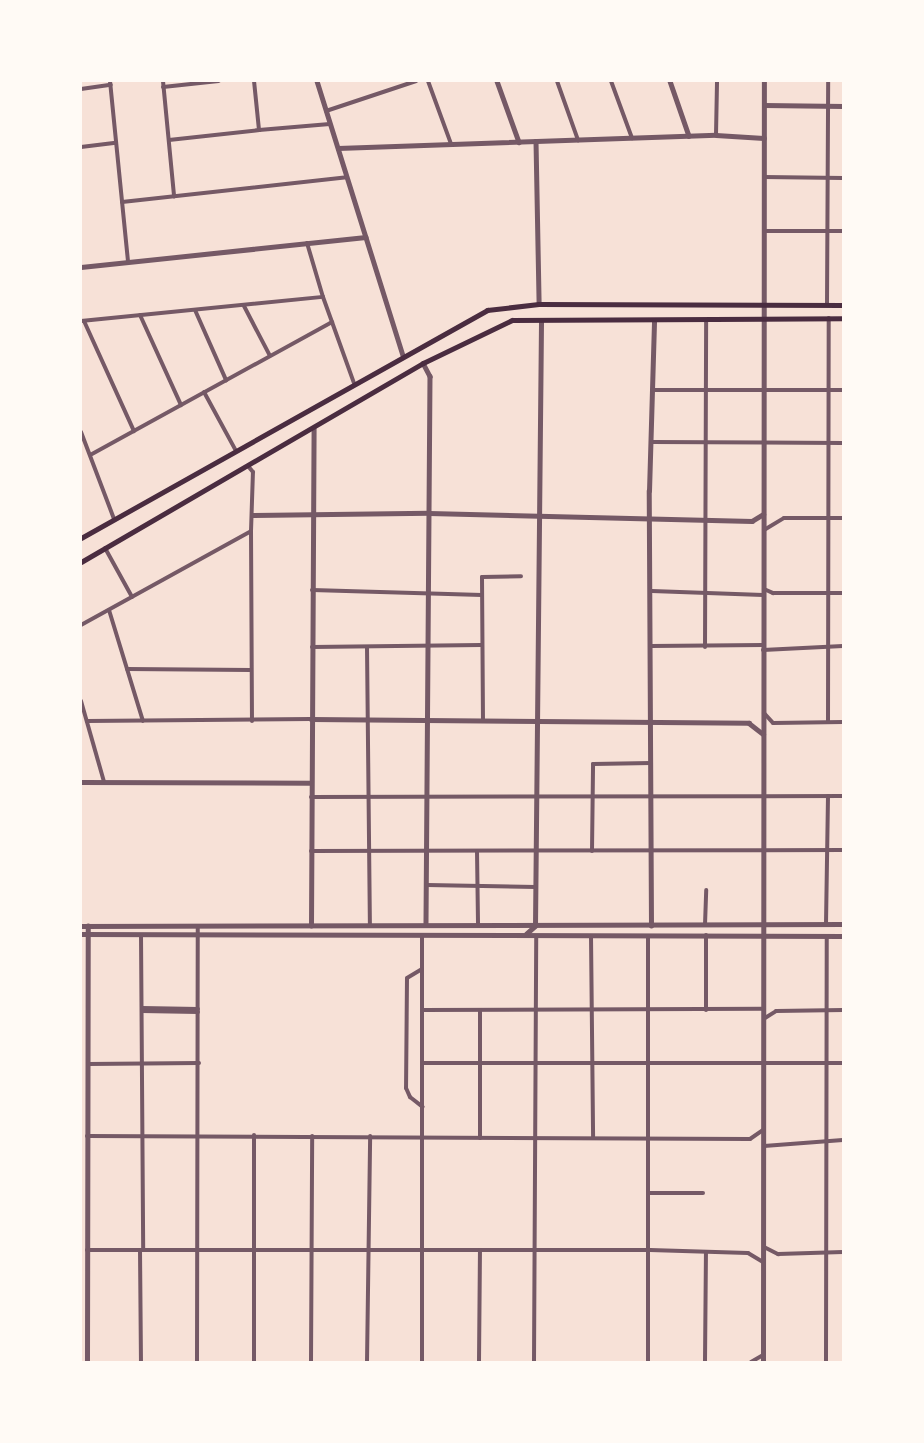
<!DOCTYPE html>
<html>
<head>
<meta charset="utf-8">
<style>
  body { margin:0 }
  #map { position:relative; width:924px; height:1443px; overflow:hidden; background:#f7e1d7; font-family:"Titillium Web",sans-serif }
  div>[style] { position:absolute }
  .minor>* { height:4px; margin:-2px; padding:0 2px; transform-origin:2px; border-radius:2px; background:#755966 }
  .tertiary>* { height:4.5px; margin:-2.25px; padding:0 2.25px; transform-origin:2.25px; border-radius:2.25px; background:#755966 }
  .primary>* { height:5px; margin:-2.5px; padding:0 2.5px; transform-origin:2.5px; border-radius:2.5px; background:#4a2c40 }
  span { translate:-50% -50%; white-space:nowrap; text-align:center; line-height:1.15; -webkit-text-stroke:6px #fffaf5; paint-order:stroke }
  .frame { position:absolute; inset:0; border:82px solid #fffaf5; pointer-events:none }
</style>
</head>
<body>
<div id="map">
  <div class="minor">
    <i style="left:110px;top:81px;width:182px;rotate:84.3deg"></i>
    <i style="left:163px;top:81px;width:116px;rotate:84.5deg"></i>
    <i style="left:428px;top:81px;width:67px;rotate:69.9deg"></i>
    <i style="left:557px;top:81px;width:63px;rotate:70.4deg"></i>
    <i style="left:611px;top:81px;width:61px;rotate:69.8deg"></i>
    <i style="left:163px;top:87px;width:56px;rotate:-6.1deg"></i>
    <i style="left:81px;top:89px;width:30px;rotate:-8deg"></i>
    <i style="left:326px;top:111px;width:95px;rotate:-18.4deg"></i>
    <i style="left:259px;top:130px;width:71px;rotate:-4.8deg"></i>
    <i style="left:716px;top:135px;width:54px;rotate:-88.9deg"></i>
    <i style="left:169px;top:140px;width:91px;rotate:-6.3deg"></i>
    <i style="left:259px;top:130px;width:49px;rotate:-95.8deg"></i>
    <i style="left:81px;top:147px;width:35px;rotate:-7deg"></i>
    <i style="left:764px;top:177px;width:79px;rotate:0.7deg"></i>
    <i style="left:122px;top:202px;width:226px;rotate:-6.3deg"></i>
    <i style="left:764px;top:231px;width:79px"></i>
    <i style="left:307px;top:243px;width:56px;rotate:73.5deg"></i>
    <i style="left:827px;top:305px;width:224px;rotate:-89.7deg"></i>
    <i style="left:244px;top:306px;width:56px;rotate:62.5deg"></i>
    <i style="left:195px;top:310px;width:77px;rotate:66.1deg"></i>
    <i style="left:140px;top:315px;width:99px;rotate:65.5deg"></i>
    <i style="left:81px;top:321px;width:243px;rotate:-5.7deg"></i>
    <i style="left:323px;top:297px;width:91px;rotate:70.2deg"></i>
    <i style="left:84px;top:321px;width:121px;rotate:65.6deg"></i>
    <i style="left:652px;top:390px;width:191px"></i>
    <i style="left:204px;top:392px;width:67px;rotate:61.5deg"></i>
    <i style="left:81px;top:432px;width:93px;rotate:69.2deg"></i>
    <i style="left:652px;top:442px;width:191px;rotate:0.3deg"></i>
    <i style="left:92px;top:454px;width:274px;rotate:-28.8deg"></i>
    <i style="left:764px;top:530px;width:23px;rotate:-31deg"></i>
    <i style="left:784px;top:518px;width:59px"></i>
    <i style="left:251px;top:531px;width:190px;rotate:89.7deg"></i>
    <i style="left:105px;top:548px;width:56px;rotate:61.1deg"></i>
    <i style="left:764px;top:589px;width:10px;rotate:24deg"></i>
    <i style="left:773px;top:593px;width:70px"></i>
    <i style="left:312px;top:590px;width:170px;rotate:1.7deg"></i>
    <i style="left:652px;top:591px;width:111px;rotate:2.1deg"></i>
    <i style="left:109px;top:610px;width:116px;rotate:73deg"></i>
    <i style="left:81px;top:625px;width:194px;rotate:-28.9deg"></i>
    <i style="left:251px;top:531px;width:59px;rotate:-88.1deg"></i>
    <i style="left:253px;top:472px;width:8px;rotate:-130deg"></i>
    <i style="left:651px;top:646px;width:112px;rotate:-0.5deg"></i>
    <i style="left:312px;top:647px;width:169px;rotate:-0.7deg"></i>
    <i style="left:367px;top:647px;width:279px;rotate:89.4deg"></i>
    <i style="left:705px;top:647px;width:327px;rotate:-89.8deg"></i>
    <i style="left:763px;top:650px;width:80px;rotate:-2.9deg"></i>
    <i style="left:127px;top:669px;width:124px;rotate:0.5deg"></i>
    <i style="left:81px;top:701px;width:84px;rotate:74.1deg"></i>
    <i style="left:764px;top:713px;width:13px;rotate:48deg"></i>
    <i style="left:773px;top:723px;width:70px;rotate:-0.8deg"></i>
    <i style="left:87px;top:721px;width:224px;rotate:-0.5deg"></i>
    <i style="left:483px;top:721px;width:144px;rotate:-90.4deg"></i>
    <i style="left:482px;top:577px;width:39px;rotate:-1deg"></i>
    <i style="left:828px;top:722px;width:404px;rotate:-89.9deg"></i>
    <i style="left:311px;top:797px;width:532px;rotate:-0.11deg"></i>
    <i style="left:311px;top:851px;width:532px;rotate:-0.11deg"></i>
    <i style="left:477px;top:851px;width:73px;rotate:89.2deg"></i>
    <i style="left:592px;top:851px;width:87px;rotate:-89.3deg"></i>
    <i style="left:593px;top:764px;width:58px;rotate:-1deg"></i>
    <i style="left:427px;top:885px;width:109px;rotate:1.1deg"></i>
    <i style="left:826px;top:924px;width:128px;rotate:-89.1deg"></i>
    <i style="left:705px;top:925px;width:35px;rotate:-88deg"></i>
    <i style="left:141px;top:935px;width:315px;rotate:89.6deg"></i>
    <i style="left:422px;top:935px;width:427px;rotate:90deg"></i>
    <i style="left:591px;top:936px;width:202px;rotate:89.4deg"></i>
    <i style="left:648px;top:936px;width:426px;rotate:90deg"></i>
    <i style="left:422px;top:969px;width:17px;rotate:149deg"></i>
    <i style="left:407px;top:978px;width:110px;rotate:90.5deg"></i>
    <i style="left:406px;top:1088px;width:10px;rotate:66deg"></i>
    <i style="left:410px;top:1097px;width:16px;rotate:38deg"></i>
    <i style="left:142px;top:1008px;width:56px;rotate:1deg"></i>
    <i style="left:423px;top:1010px;width:341px;rotate:-0.2deg"></i>
    <i style="left:480px;top:1010px;width:128px;rotate:90deg"></i>
    <i style="left:706px;top:1010px;width:75px;rotate:-90deg"></i>
    <i style="left:142px;top:1011px;width:56px;rotate:1deg"></i>
    <i style="left:765px;top:1018px;width:13px;rotate:-32deg"></i>
    <i style="left:776px;top:1011px;width:67px;rotate:-0.9deg"></i>
    <i style="left:423px;top:1063px;width:420px"></i>
    <i style="left:88px;top:1064px;width:111px;rotate:-0.5deg"></i>
    <i style="left:87px;top:1136px;width:663px;rotate:0.26deg"></i>
    <i style="left:750px;top:1139px;width:16px;rotate:-35deg"></i>
    <i style="left:764px;top:1146px;width:79px;rotate:-4.3deg"></i>
    <i style="left:650px;top:1193px;width:53px"></i>
    <i style="left:764px;top:1247px;width:16px;rotate:27deg"></i>
    <i style="left:778px;top:1254px;width:65px;rotate:-1.8deg"></i>
    <i style="left:87px;top:1250px;width:563px"></i>
    <i style="left:650px;top:1250px;width:98px;rotate:1.8deg"></i>
    <i style="left:748px;top:1253px;width:17px;rotate:31deg"></i>
    <i style="left:140px;top:1250px;width:112px;rotate:89.5deg"></i>
    <i style="left:197px;top:1362px;width:436px;rotate:-89.9deg"></i>
    <i style="left:254px;top:1362px;width:227px;rotate:-90deg"></i>
    <i style="left:311px;top:1362px;width:226px;rotate:-89.7deg"></i>
    <i style="left:367px;top:1362px;width:226px;rotate:-89.2deg"></i>
    <i style="left:479px;top:1362px;width:112px;rotate:-89.5deg"></i>
    <i style="left:534px;top:1362px;width:426px;rotate:-89.7deg"></i>
    <i style="left:705px;top:1362px;width:110px;rotate:-89.5deg"></i>
    <i style="left:751px;top:1362px;width:14px;rotate:-30deg"></i>
    <i style="left:826px;top:1362px;width:426px;rotate:-89.9deg"></i>
  </div>
  <div class="tertiary">
    <i style="left:317px;top:81px;width:288px;rotate:72.6deg"></i>
    <i style="left:497px;top:81px;width:65px;rotate:70.2deg"></i>
    <i style="left:670px;top:81px;width:58px;rotate:70.9deg"></i>
    <i style="left:764px;top:105px;width:79px;rotate:0.7deg"></i>
    <i style="left:536px;top:141px;width:163px;rotate:88.9deg"></i>
    <i style="left:338px;top:148px;width:378px;rotate:-2deg"></i>
    <i style="left:716px;top:135px;width:48px;rotate:3.6deg"></i>
    <i style="left:81px;top:267px;width:286px;rotate:-6deg"></i>
    <i style="left:423px;top:363px;width:15px;rotate:62deg"></i>
    <i style="left:430px;top:376px;width:547px;rotate:90.42deg"></i>
    <i style="left:253px;top:515px;width:176px;rotate:-0.7deg"></i>
    <i style="left:429px;top:513px;width:323px;rotate:1.4deg"></i>
    <i style="left:752px;top:521px;width:13px;rotate:-32deg"></i>
    <i style="left:311px;top:719px;width:438px;rotate:0.5deg"></i>
    <i style="left:749px;top:723px;width:18px;rotate:38deg"></i>
    <i style="left:81px;top:782px;width:230px;rotate:0.2deg"></i>
    <i style="left:81px;top:926px;width:762px;rotate:-0.15deg"></i>
    <i style="left:311px;top:926px;width:497px;rotate:-89.7deg"></i>
    <i style="left:651px;top:926px;width:435px;rotate:-90.3deg"></i>
    <i style="left:649px;top:491px;width:170px;rotate:-88.3deg"></i>
    <i style="left:81px;top:934px;width:762px;rotate:0.15deg"></i>
    <i style="left:526px;top:934px;width:12px;rotate:-42deg"></i>
    <i style="left:535px;top:926px;width:605px;rotate:-89.43deg"></i>
    <i style="left:87px;top:1362px;width:436px;rotate:-89.9deg"></i>
    <i style="left:763px;top:1362px;width:1281px;rotate:-89.96deg"></i>
  </div>
  <div class="primary">
    <i style="left:81px;top:538px;width:466px;rotate:-29.3deg"></i>
    <i style="left:487px;top:310px;width:52px;rotate:-6.6deg"></i>
    <i style="left:539px;top:304px;width:304px;rotate:0.2deg"></i>
    <i style="left:81px;top:562px;width:396px;rotate:-30.2deg"></i>
    <i style="left:423px;top:363px;width:99px;rotate:-25.8deg"></i>
    <i style="left:512px;top:320px;width:331px;rotate:-0.3deg"></i>
  </div>
  <div class="frame"></div>
</div>
</body>
</html>
